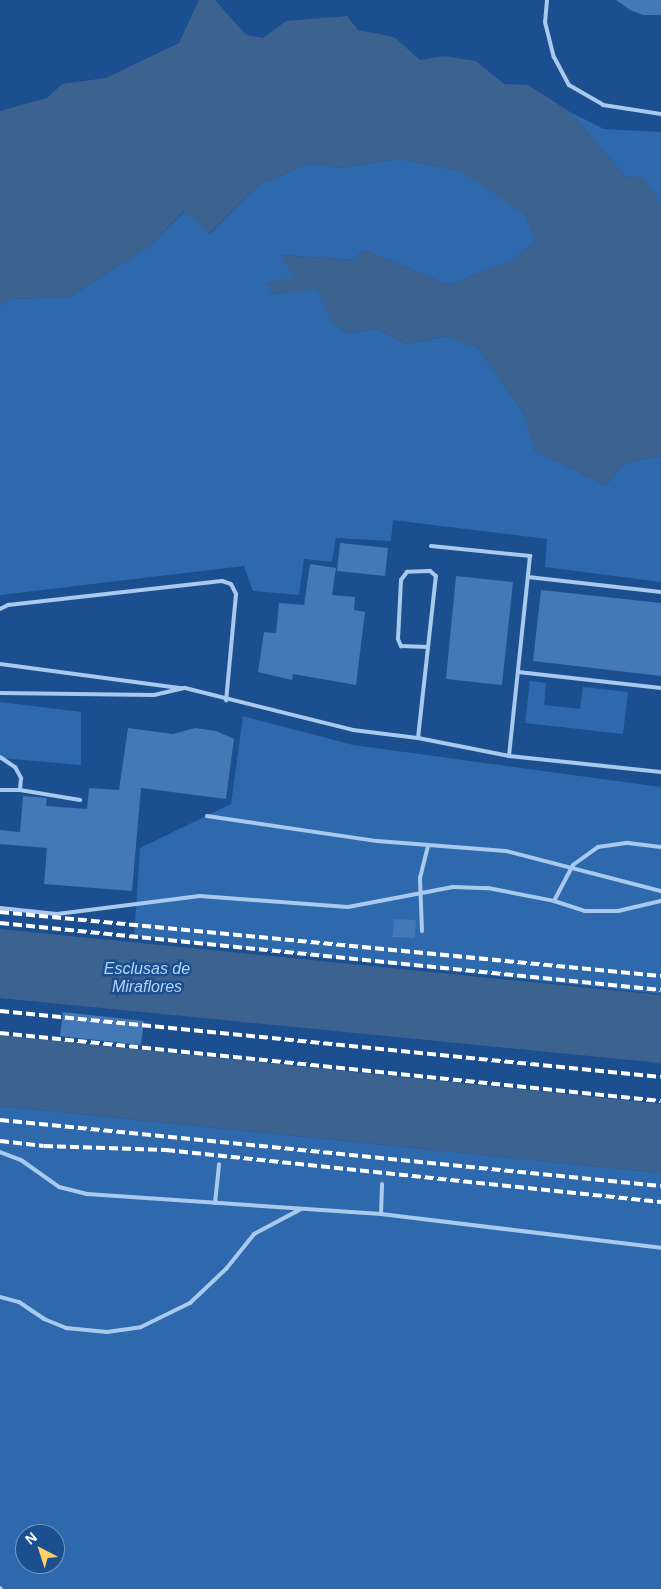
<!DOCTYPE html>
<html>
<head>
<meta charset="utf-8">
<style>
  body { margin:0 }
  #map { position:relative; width:661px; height:1589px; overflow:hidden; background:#1b4f8f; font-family:Helvetica,sans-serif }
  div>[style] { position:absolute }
  .green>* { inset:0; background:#2e69ad }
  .water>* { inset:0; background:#3c6290 }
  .building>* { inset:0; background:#4478b7 }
  .lane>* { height:4px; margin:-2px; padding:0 2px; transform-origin:2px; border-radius:2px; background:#a9c9ee }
  .rail>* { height:4px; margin-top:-2px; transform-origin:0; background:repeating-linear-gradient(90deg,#fff 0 9px,transparent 0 13px) }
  span { translate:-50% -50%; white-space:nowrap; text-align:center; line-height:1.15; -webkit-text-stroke:5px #1b4f8f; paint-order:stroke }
  .water-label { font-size:16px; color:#b5d3f5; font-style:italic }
  .north { position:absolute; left:15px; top:1524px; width:50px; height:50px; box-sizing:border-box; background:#1b4f8f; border:1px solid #7695bc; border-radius:50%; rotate:320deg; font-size:14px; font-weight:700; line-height:20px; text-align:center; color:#fff }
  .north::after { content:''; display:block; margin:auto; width:18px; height:22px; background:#ffd166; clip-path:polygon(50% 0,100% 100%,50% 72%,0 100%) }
</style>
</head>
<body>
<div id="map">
  <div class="green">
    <i style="clip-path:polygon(570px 112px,604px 129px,661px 132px,661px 205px,643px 178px,625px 176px)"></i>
    <i style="clip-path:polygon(399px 159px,460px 171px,500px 188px,525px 215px,536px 241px,511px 261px,449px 285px,364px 250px,353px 260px,281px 255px,296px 278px,267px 283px,273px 294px,316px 288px,333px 323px,348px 333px,378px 329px,406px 344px,447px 336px,478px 348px,524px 414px,535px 451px,606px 485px,625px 463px,661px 456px,661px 582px,545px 567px,547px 539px,393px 520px,391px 541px,336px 538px,332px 562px,304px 559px,299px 595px,253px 591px,244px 566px,0 595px,0 306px,9px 299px,70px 297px,151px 245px,185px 211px,210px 234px,258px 185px,310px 163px,339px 168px)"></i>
    <i style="clip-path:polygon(530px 681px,546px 683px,544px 705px,580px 709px,583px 687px,628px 692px,623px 734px,525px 723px)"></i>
    <i style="clip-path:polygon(0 702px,81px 712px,81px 765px,0 758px)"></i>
    <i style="clip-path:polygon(243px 716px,353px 745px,661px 787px,661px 994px,134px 936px,140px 848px,231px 804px)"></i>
    <i style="clip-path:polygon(evenodd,0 1106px,661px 1173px,661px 1589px,0 1589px,0 1106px,25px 1534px,55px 1534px,55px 1564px,25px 1564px,25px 1534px)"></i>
  </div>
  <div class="water">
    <i style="clip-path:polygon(199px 0,215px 0,246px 35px,263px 38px,286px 21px,347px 16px,358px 30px,394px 37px,420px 60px,444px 56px,476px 61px,504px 84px,528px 85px,570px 112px,625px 176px,643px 178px,661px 205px,661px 456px,625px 463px,606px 485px,535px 451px,524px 414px,478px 348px,446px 336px,406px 344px,378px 329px,348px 333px,333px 323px,316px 289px,272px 294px,267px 283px,295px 277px,281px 255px,353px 260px,364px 250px,449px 285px,511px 261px,536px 241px,525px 215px,460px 171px,399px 159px,339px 168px,310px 163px,258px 185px,209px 234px,184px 211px,151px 245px,70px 297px,9px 299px,0 306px,0 111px,47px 98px,62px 84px,106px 78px,179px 43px)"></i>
    <i style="clip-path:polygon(0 929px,661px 995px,661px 1063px,0 998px)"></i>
    <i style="clip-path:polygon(0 1035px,661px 1104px,661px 1173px,0 1106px)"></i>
  </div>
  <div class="building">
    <i style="clip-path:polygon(616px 0,661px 0,661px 15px,643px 15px,630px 10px)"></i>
    <i style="clip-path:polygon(340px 543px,388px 548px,385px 576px,337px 571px)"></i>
    <i style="clip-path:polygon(310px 564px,336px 568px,332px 595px,355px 597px,354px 610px,365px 612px,356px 685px,293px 674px,292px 680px,258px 672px,264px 632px,276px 633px,279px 603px,304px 605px)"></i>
    <i style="clip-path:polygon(456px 576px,513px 582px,502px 685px,446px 679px)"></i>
    <i style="clip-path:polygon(541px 590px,661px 603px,661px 676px,533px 661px)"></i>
    <i style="clip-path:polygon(128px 728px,173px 734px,195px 728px,216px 731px,234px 739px,226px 799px,141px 788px,132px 891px,44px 884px,47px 848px,0 844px,0 830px,20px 832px,23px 796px,47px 798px,46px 806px,87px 809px,89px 788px,119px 790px)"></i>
    <i style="clip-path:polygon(394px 919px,416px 920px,415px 938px,392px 937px)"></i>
    <i style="clip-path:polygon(63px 1012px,144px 1021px,141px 1045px,60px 1036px)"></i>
  </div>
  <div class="lane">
    <i style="left:547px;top:0;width:22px;rotate:95deg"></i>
    <i style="left:545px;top:22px;width:36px;rotate:76deg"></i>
    <i style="left:554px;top:57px;width:32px;rotate:62deg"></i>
    <i style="left:569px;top:85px;width:39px;rotate:30deg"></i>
    <i style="left:603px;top:105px;width:59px;rotate:8.8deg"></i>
    <i style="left:431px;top:546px;width:100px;rotate:5.8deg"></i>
    <i style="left:530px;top:556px;width:201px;rotate:96deg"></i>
    <i style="left:528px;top:577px;width:134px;rotate:6.4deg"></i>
    <i style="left:0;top:609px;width:9px;rotate:-27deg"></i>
    <i style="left:8px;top:605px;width:215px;rotate:-6.4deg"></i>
    <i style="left:222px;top:581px;width:9px;rotate:18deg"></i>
    <i style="left:231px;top:584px;width:11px;rotate:63deg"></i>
    <i style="left:236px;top:594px;width:107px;rotate:95.3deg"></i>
    <i style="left:0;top:664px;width:183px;rotate:7.6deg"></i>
    <i style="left:518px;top:672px;width:144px;rotate:6.4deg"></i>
    <i style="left:0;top:693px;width:154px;rotate:0.7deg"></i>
    <i style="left:154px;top:695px;width:32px;rotate:-13deg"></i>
    <i style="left:185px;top:688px;width:173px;rotate:14deg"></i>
    <i style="left:353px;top:730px;width:65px;rotate:7deg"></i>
    <i style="left:418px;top:738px;width:93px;rotate:11.2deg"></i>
    <i style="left:509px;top:756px;width:153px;rotate:6deg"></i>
    <i style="left:418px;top:738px;width:163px;rotate:-83.7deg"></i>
    <i style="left:436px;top:576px;width:8px;rotate:-140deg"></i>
    <i style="left:430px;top:571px;width:23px;rotate:178deg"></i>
    <i style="left:407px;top:572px;width:10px;rotate:127deg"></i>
    <i style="left:401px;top:580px;width:59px;rotate:92.9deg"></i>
    <i style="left:398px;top:639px;width:8px;rotate:67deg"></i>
    <i style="left:401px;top:646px;width:27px;rotate:2deg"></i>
    <i style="left:0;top:757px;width:18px;rotate:34deg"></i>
    <i style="left:15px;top:767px;width:13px;rotate:61deg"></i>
    <i style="left:21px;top:778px;width:12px;rotate:95deg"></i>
    <i style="left:0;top:790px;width:20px"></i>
    <i style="left:20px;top:790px;width:61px;rotate:9.5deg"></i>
    <i style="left:207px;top:816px;width:172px;rotate:8.4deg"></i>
    <i style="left:377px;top:841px;width:129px;rotate:4.4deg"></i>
    <i style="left:506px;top:851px;width:160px;rotate:14.5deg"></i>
    <i style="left:554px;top:901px;width:41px;rotate:-62.2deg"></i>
    <i style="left:573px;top:865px;width:31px;rotate:-36deg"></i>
    <i style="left:598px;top:847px;width:30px;rotate:-8deg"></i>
    <i style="left:628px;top:843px;width:33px;rotate:7deg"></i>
    <i style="left:0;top:908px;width:57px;rotate:6deg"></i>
    <i style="left:57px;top:914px;width:144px;rotate:-7.2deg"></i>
    <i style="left:200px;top:896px;width:148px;rotate:4.3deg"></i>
    <i style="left:348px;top:907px;width:107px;rotate:-10.8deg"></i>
    <i style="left:453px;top:887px;width:35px;rotate:2deg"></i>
    <i style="left:488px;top:888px;width:67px;rotate:11.1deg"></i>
    <i style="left:554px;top:901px;width:33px;rotate:18deg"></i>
    <i style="left:585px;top:911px;width:33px"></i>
    <i style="left:618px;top:911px;width:44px;rotate:-13.1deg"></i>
    <i style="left:422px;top:931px;width:53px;rotate:-92.2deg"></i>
    <i style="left:420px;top:878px;width:32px;rotate:-76deg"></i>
    <i style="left:0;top:1152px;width:22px;rotate:21deg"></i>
    <i style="left:21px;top:1160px;width:47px;rotate:35.4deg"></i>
    <i style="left:59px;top:1187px;width:29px;rotate:14deg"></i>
    <i style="left:87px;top:1194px;width:295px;rotate:3.9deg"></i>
    <i style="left:381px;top:1214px;width:282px;rotate:6.9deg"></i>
    <i style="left:215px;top:1203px;width:39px;rotate:-84deg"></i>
    <i style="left:381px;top:1214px;width:30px;rotate:-88deg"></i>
    <i style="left:0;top:1297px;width:20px;rotate:15deg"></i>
    <i style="left:19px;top:1302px;width:30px;rotate:34deg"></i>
    <i style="left:44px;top:1319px;width:24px;rotate:22deg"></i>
    <i style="left:66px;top:1328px;width:41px;rotate:5.6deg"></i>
    <i style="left:107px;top:1332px;width:34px;rotate:-8deg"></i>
    <i style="left:141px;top:1327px;width:55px;rotate:-26.1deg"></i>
    <i style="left:190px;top:1303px;width:50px;rotate:-43.4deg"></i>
    <i style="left:226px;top:1269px;width:45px;rotate:-51.3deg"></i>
    <i style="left:254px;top:1234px;width:53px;rotate:-28deg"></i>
    <i style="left:0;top:1588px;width:1px;rotate:45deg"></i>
  </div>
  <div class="rail">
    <i style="left:0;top:912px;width:664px;rotate:5.53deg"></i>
    <i style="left:0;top:923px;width:664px;rotate:5.79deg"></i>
    <i style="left:0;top:1011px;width:664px;rotate:5.7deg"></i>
    <i style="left:0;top:1033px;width:664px;rotate:5.87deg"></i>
    <i style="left:0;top:1120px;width:664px;rotate:5.7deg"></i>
    <i style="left:0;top:1141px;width:44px;rotate:6.5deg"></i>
    <i style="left:44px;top:1146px;width:122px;rotate:1.9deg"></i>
    <i style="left:166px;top:1150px;width:498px;rotate:6deg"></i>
  </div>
  <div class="water-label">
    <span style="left:147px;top:978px">Esclusas de<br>Miraflores</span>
  </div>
  <div class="north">N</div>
</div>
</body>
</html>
